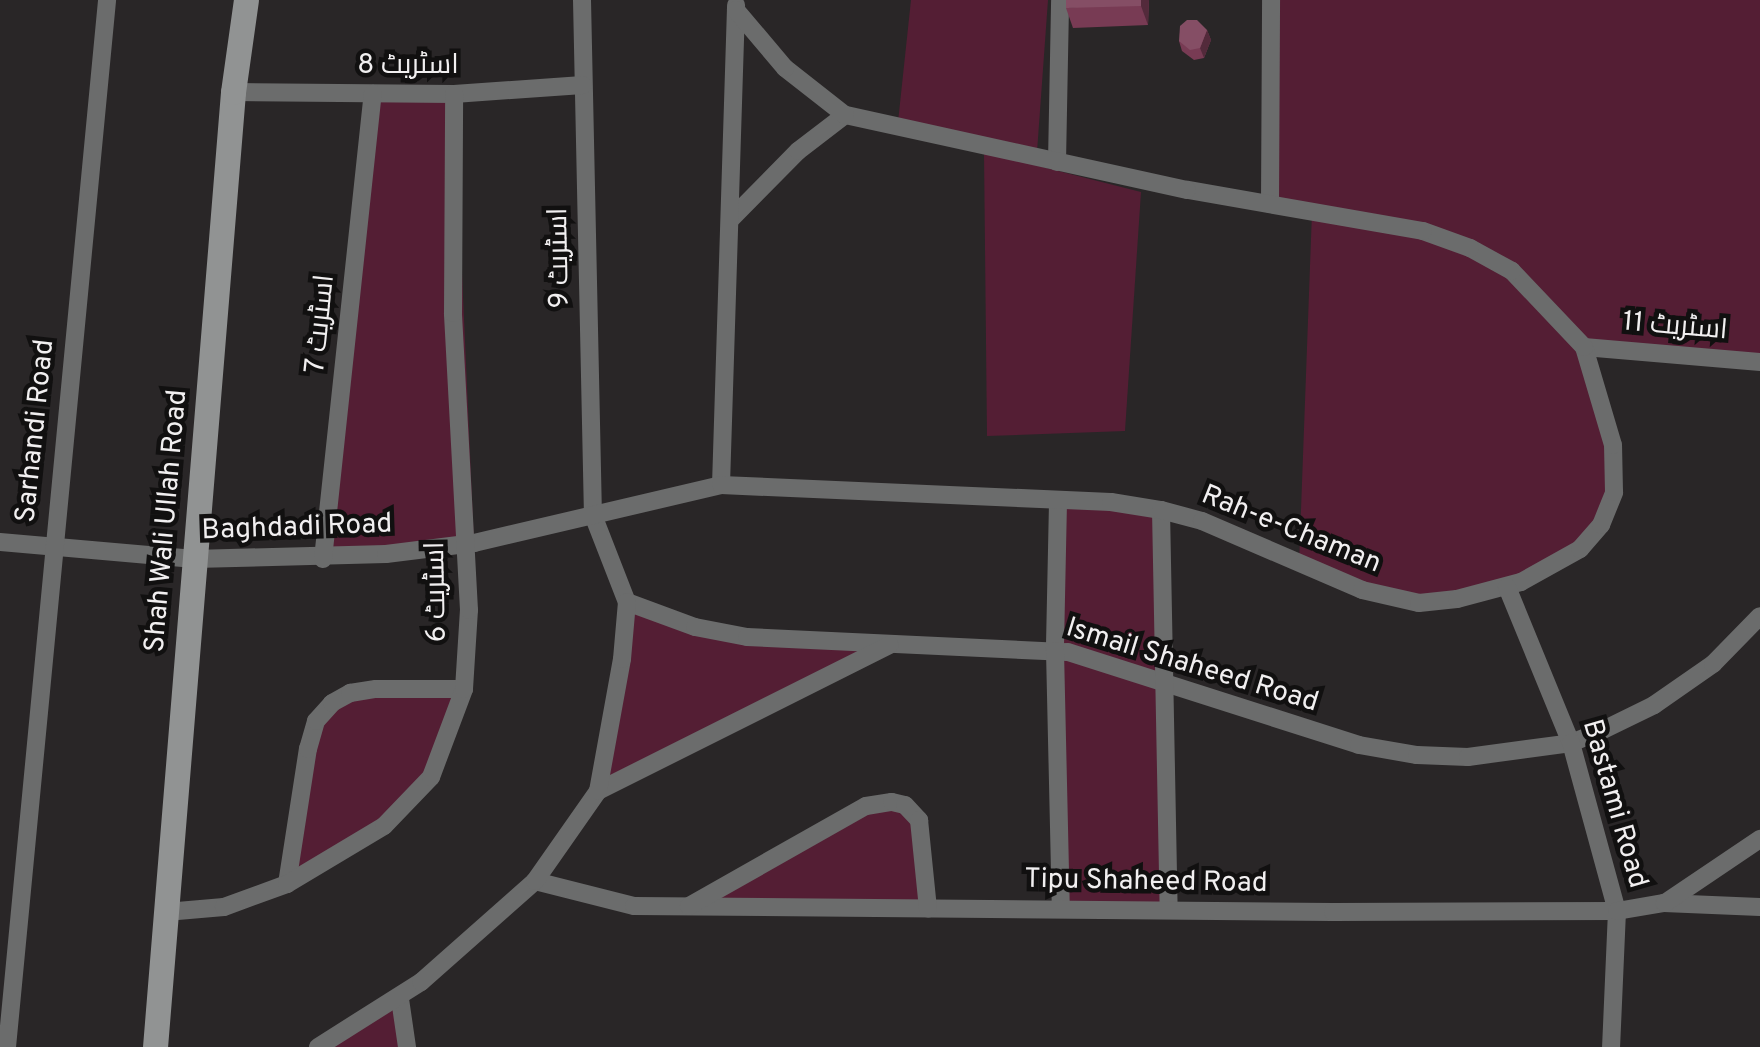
<!DOCTYPE html>
<html>
<head>
<meta charset="utf-8">
<style>
  body { margin:0 }
  #map { position:relative; width:1760px; height:1047px; overflow:hidden; background:#292627; font-family:Overpass,Cairo,sans-serif }
  div>[style] { position:absolute }
  .green>* { inset:0; background:#541e34 }
  .street>* { height:18px; margin:-9px; padding:0 9px; transform-origin:9px; border-radius:9px; background:#6b6c6c }
  .secondary>* { height:25px; margin:-12.5px; padding:0 12.5px; transform-origin:12.5px; border-radius:12.5px; background:#919393 }
  .wall>* { inset:0; background:#783b54 }
  .shaded-wall>* { inset:0; background:#532a3b }
  .building>* { inset:0; background:#854e65 }
  span { translate:-50% -50%; white-space:nowrap; text-align:center; line-height:1.15; -webkit-text-stroke:9px #111010; paint-order:stroke }
  .street-label { font-size:28px; color:#f1eff0 }
</style>
</head>
<body>
<div id="map">
  <div class="green">
    <i style="clip-path:polygon(911px 0,1048px 0,1037px 152px,898px 122px)"></i>
    <i style="clip-path:polygon(1265px 0,1760px 0,1760px 357px,1577px 339px,1603px 405px,1610px 486px,1598px 520px,1577px 547px,1549px 566px,1426px 602px,1299px 564px,1312px 212px,1263px 203px)"></i>
    <i style="clip-path:polygon(373px 94px,454px 94px,474px 543px,323px 559px)"></i>
    <i style="clip-path:polygon(984px 152px,1141px 192px,1125px 431px,987px 436px)"></i>
    <i style="clip-path:polygon(1058px 502px,1165px 518px,1169px 910px,1061px 908px)"></i>
    <i style="clip-path:polygon(625px 597px,695px 627px,895px 643px,598px 791px)"></i>
    <i style="clip-path:polygon(464px 689px,431px 777px,384px 826px,287px 884px,316px 721px,350px 693px)"></i>
    <i style="clip-path:polygon(892px 802px,919px 820px,928px 909px,689px 907px)"></i>
    <i style="clip-path:polygon(400px 999px,407px 1047px,320px 1047px)"></i>
  </div>
  <div class="street">
    <i style="left:582px;top:0;width:515px;rotate:88.78deg"></i>
    <i style="left:593px;top:515px;width:93px;rotate:68.7deg"></i>
    <i style="left:627px;top:602px;width:72px;rotate:20.2deg"></i>
    <i style="left:695px;top:627px;width:53px;rotate:10.9deg"></i>
    <i style="left:747px;top:637px;width:321px;rotate:2.7deg"></i>
    <i style="left:1068px;top:652px;width:305px;rotate:17.7deg"></i>
    <i style="left:1359px;top:745px;width:59px;rotate:9.8deg"></i>
    <i style="left:1417px;top:755px;width:51px;rotate:2.2deg"></i>
    <i style="left:1468px;top:757px;width:104px;rotate:-7.7deg"></i>
    <i style="left:1571px;top:743px;width:32px;rotate:-22deg"></i>
    <i style="left:1601px;top:731px;width:59px;rotate:-26.1deg"></i>
    <i style="left:1654px;top:705px;width:72px;rotate:-34.8deg"></i>
    <i style="left:1713px;top:664px;width:67px;rotate:-45.6deg"></i>
    <i style="left:233px;top:92px;width:221px;rotate:0.5deg"></i>
    <i style="left:454px;top:94px;width:129px;rotate:-4deg"></i>
    <i style="left:1057px;top:162px;width:162px;rotate:-88.9deg"></i>
    <i style="left:1270px;top:204px;width:204px;rotate:-89.7deg"></i>
    <i style="left:730px;top:220px;width:97px;rotate:-45.4deg"></i>
    <i style="left:798px;top:151px;width:59px;rotate:-37.5deg"></i>
    <i style="left:1584px;top:347px;width:177px;rotate:4.9deg"></i>
    <i style="left:721px;top:485px;width:480px;rotate:-88.2deg"></i>
    <i style="left:1058px;top:502px;width:149px;rotate:91.2deg"></i>
    <i style="left:1055px;top:651px;width:257px;rotate:88.7deg"></i>
    <i style="left:1161px;top:510px;width:400px;rotate:88.9deg"></i>
    <i style="left:0;top:542px;width:195px;rotate:5deg"></i>
    <i style="left:194px;top:559px;width:192px;rotate:-1.5deg"></i>
    <i style="left:386px;top:554px;width:89px;rotate:-7.1deg"></i>
    <i style="left:474px;top:543px;width:254px;rotate:-13.2deg"></i>
    <i style="left:721px;top:485px;width:390px;rotate:2.5deg"></i>
    <i style="left:1111px;top:502px;width:51px;rotate:9.1deg"></i>
    <i style="left:1161px;top:510px;width:42px;rotate:15deg"></i>
    <i style="left:1202px;top:521px;width:174px;rotate:23.3deg"></i>
    <i style="left:1362px;top:590px;width:58px;rotate:12.8deg"></i>
    <i style="left:1419px;top:603px;width:38px;rotate:-6deg"></i>
    <i style="left:1457px;top:599px;width:66px;rotate:-14.9deg"></i>
    <i style="left:1521px;top:582px;width:68px;rotate:-29.2deg"></i>
    <i style="left:1580px;top:549px;width:32px;rotate:-49deg"></i>
    <i style="left:1601px;top:525px;width:35px;rotate:-68deg"></i>
    <i style="left:1614px;top:492px;width:47px;rotate:-91.2deg"></i>
    <i style="left:1613px;top:445px;width:102px;rotate:-106.5deg"></i>
    <i style="left:1584px;top:347px;width:105px;rotate:-133.5deg"></i>
    <i style="left:1512px;top:271px;width:48px;rotate:-151.3deg"></i>
    <i style="left:1470px;top:248px;width:50px;rotate:-160.1deg"></i>
    <i style="left:1423px;top:231px;width:240px;rotate:-170.1deg"></i>
    <i style="left:1187px;top:190px;width:350px;rotate:-167.6deg"></i>
    <i style="left:845px;top:115px;width:76px;rotate:-141.9deg"></i>
    <i style="left:785px;top:68px;width:76px;rotate:-130.2deg"></i>
    <i style="left:323px;top:559px;width:468px;rotate:-83.9deg"></i>
    <i style="left:1507px;top:587px;width:169px;rotate:67.7deg"></i>
    <i style="left:1571px;top:743px;width:174px;rotate:74.7deg"></i>
    <i style="left:1617px;top:911px;width:136px;rotate:92.5deg"></i>
    <i style="left:598px;top:791px;width:326px;rotate:-26.6deg"></i>
    <i style="left:535px;top:881px;width:102px;rotate:14.2deg"></i>
    <i style="left:634px;top:906px;width:699px;rotate:0.49deg"></i>
    <i style="left:1333px;top:912px;width:284px;rotate:-0.2deg"></i>
    <i style="left:1617px;top:911px;width:48px;rotate:-9.7deg"></i>
    <i style="left:1664px;top:903px;width:96px;rotate:2.4deg"></i>
    <i style="left:287px;top:884px;width:137px;rotate:-81.2deg"></i>
    <i style="left:308px;top:749px;width:29px;rotate:-74deg"></i>
    <i style="left:316px;top:721px;width:24px;rotate:-48deg"></i>
    <i style="left:332px;top:703px;width:21px;rotate:-29deg"></i>
    <i style="left:350px;top:693px;width:26px;rotate:-9deg"></i>
    <i style="left:376px;top:689px;width:88px"></i>
    <i style="left:1665px;top:903px;width:115px;rotate:-34deg"></i>
    <i style="left:689px;top:906px;width:203px;rotate:-29.5deg"></i>
    <i style="left:866px;top:806px;width:26px;rotate:-9deg"></i>
    <i style="left:892px;top:802px;width:13px;rotate:13deg"></i>
    <i style="left:905px;top:805px;width:21px;rotate:47deg"></i>
    <i style="left:919px;top:820px;width:89px;rotate:84.2deg"></i>
    <i style="left:166px;top:912px;width:58px;rotate:-4.9deg"></i>
    <i style="left:224px;top:907px;width:67px;rotate:-20.1deg"></i>
    <i style="left:287px;top:884px;width:113px;rotate:-30.9deg"></i>
    <i style="left:384px;top:826px;width:68px;rotate:-46.2deg"></i>
    <i style="left:431px;top:777px;width:94px;rotate:-69.4deg"></i>
    <i style="left:464px;top:689px;width:79px;rotate:-86.4deg"></i>
    <i style="left:469px;top:610px;width:297px;rotate:-93.1deg"></i>
    <i style="left:453px;top:313px;width:219px;rotate:-89.7deg"></i>
    <i style="left:400px;top:999px;width:49px;rotate:81.7deg"></i>
    <i style="left:7px;top:1047px;width:1052px;rotate:-84.54deg"></i>
    <i style="left:318px;top:1047px;width:122px;rotate:-32.3deg"></i>
    <i style="left:421px;top:982px;width:152px;rotate:-41.5deg"></i>
    <i style="left:535px;top:881px;width:110px;rotate:-55deg"></i>
    <i style="left:598px;top:791px;width:134px;rotate:-79.7deg"></i>
    <i style="left:622px;top:659px;width:57px;rotate:-85deg"></i>
  </div>
  <div class="secondary">
    <i style="left:155px;top:1047px;width:958px;rotate:-85.33deg"></i>
    <i style="left:233px;top:92px;width:93px;rotate:-82deg"></i>
  </div>
  <div class="wall">
    <i style="clip-path:polygon(1149px 0,1148px 25px,1073px 28px,1066px 8px)"></i>
    <i style="clip-path:polygon(1207px 30px,1211px 40px,1204px 58px,1194px 60px,1182px 51px,1179px 41px)"></i>
  </div>
  <div class="shaded-wall">
    <i style="clip-path:polygon(1141px 0,1149px 0,1148px 25px,1141px 6px)"></i>
    <i style="clip-path:polygon(1207px 30px,1211px 40px,1204px 58px,1200px 48px)"></i>
  </div>
  <div class="building">
    <i style="clip-path:polygon(1066px 0,1141px 0,1141px 6px,1066px 8px)"></i>
    <i style="clip-path:polygon(1187px 20px,1197px 20px,1207px 30px,1200px 48px,1190px 50px,1179px 41px,1180px 26px)"></i>
  </div>
  <div class="street-label">
    <span style="left:408px;top:66px">اسٹریٹ 8</span>
    <span style="left:560px;top:258px;rotate:-91deg">اسٹریٹ 9</span>
    <span style="left:321px;top:324px;rotate:-84deg">اسٹریٹ 7</span>
    <span style="left:1675px;top:327px;rotate:5deg">اسٹریٹ 11</span>
    <span style="left:36px;top:431px;rotate:-84deg">Sarhandi Road</span>
    <span style="left:167px;top:521px;rotate:-85deg">Shah Wali Ullah Road</span>
    <span style="left:297px;top:528px;rotate:-2deg">Baghdadi Road</span>
    <span style="left:1291px;top:530px;rotate:22deg">Rah-e-Chaman</span>
    <span style="left:437px;top:592px;rotate:-91deg">اسٹریٹ 6</span>
    <span style="left:1192px;top:666px;rotate:17deg">Ismail Shaheed Road</span>
    <span style="left:1614px;top:804px;rotate:74deg">Bastami Road</span>
    <span style="left:1146px;top:882px;rotate:1deg">Tipu Shaheed Road</span>
  </div>
</div>
</body>
</html>
